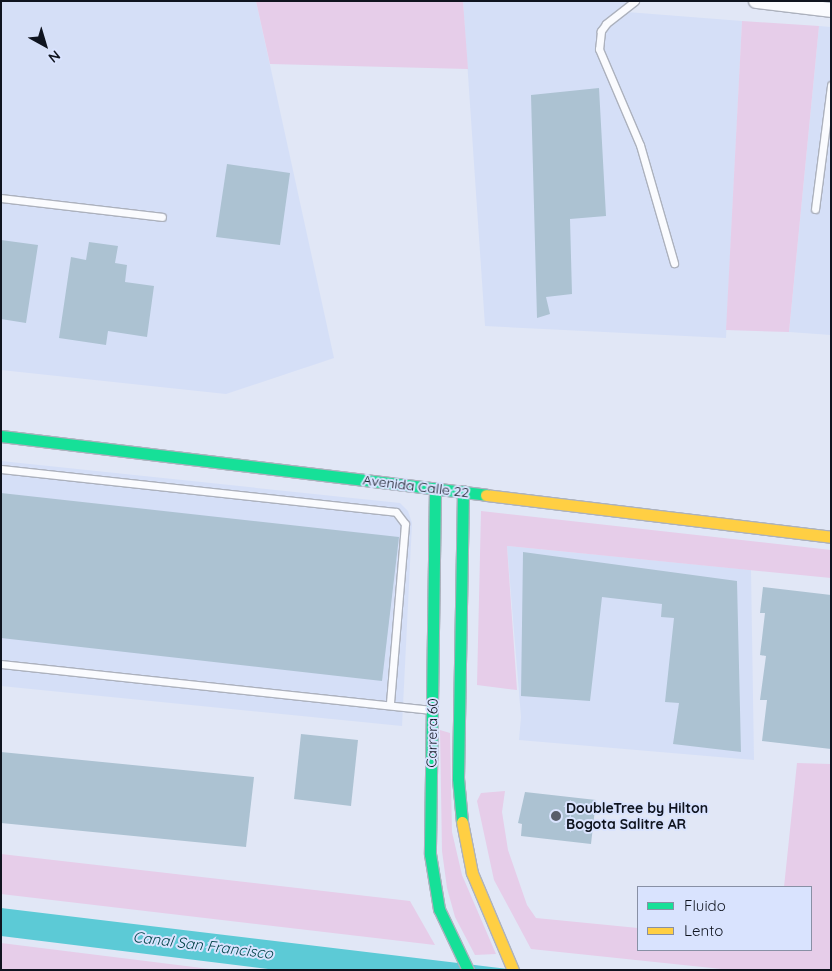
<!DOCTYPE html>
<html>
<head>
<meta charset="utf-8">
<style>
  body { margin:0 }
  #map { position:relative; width:832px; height:971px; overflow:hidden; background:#e1e7f6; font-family:Quicksand,sans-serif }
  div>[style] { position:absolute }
  .built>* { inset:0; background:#d5dff7 }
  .green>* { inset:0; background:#e6cde9 }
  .water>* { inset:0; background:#5ccad6 }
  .building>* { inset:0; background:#acc2d2 }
  .roads { filter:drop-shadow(1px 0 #acb1bd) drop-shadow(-1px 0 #acb1bd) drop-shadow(0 1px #acb1bd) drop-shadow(0 -1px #acb1bd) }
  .lane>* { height:7px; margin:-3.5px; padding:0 3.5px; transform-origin:3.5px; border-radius:3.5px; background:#fafbfe }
  .street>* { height:14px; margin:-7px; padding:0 7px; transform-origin:7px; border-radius:7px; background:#fafbfe }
  .fast>* { height:11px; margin:-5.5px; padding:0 5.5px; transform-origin:5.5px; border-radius:5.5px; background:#16e098 }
  .slow>* { height:11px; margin:-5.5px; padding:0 5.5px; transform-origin:5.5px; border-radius:5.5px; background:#ffcf43 }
  .dots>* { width:14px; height:14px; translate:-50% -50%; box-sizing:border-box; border:2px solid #d9e3fe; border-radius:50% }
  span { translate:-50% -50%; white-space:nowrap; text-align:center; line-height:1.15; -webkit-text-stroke:4px #d9e3fe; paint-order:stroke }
  .street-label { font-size:14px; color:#0f141f }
  .poi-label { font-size:14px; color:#0f141f; font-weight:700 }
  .left { translate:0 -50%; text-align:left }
  .water-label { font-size:15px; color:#024449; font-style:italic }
  .frame { position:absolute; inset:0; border:2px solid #0f141f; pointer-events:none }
  .legend { position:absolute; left:637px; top:886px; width:175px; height:65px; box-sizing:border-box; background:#d9e3fe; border:1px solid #8890a5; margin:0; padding:6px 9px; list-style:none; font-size:15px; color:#0f141f }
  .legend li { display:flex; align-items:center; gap:10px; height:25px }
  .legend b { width:25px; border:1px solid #8890a5 }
  .north { position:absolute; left:20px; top:20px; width:50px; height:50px; -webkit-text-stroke:4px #d9e3fe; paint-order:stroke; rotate:141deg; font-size:14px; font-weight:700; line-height:20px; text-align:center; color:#0f141f }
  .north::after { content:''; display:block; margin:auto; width:18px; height:22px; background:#0f141f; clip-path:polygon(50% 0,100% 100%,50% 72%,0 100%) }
</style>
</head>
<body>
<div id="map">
  <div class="built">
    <i style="clip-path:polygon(1px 1px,256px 1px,334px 358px,226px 394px,1px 370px)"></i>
    <i style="clip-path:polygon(463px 1px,627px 1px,627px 12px,742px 21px,726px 338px,485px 326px)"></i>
    <i style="clip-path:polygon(819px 26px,831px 27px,831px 335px,789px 332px)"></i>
    <i style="clip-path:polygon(1px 461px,400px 503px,408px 511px,412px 523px,402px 726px,1px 686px)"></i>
    <i style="clip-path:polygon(507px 546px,751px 570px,754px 760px,519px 740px,521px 717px)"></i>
  </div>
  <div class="green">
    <i style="clip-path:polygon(256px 1px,463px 1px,468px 69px,270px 64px)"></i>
    <i style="clip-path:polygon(742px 21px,819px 26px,789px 332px,726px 330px)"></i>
    <i style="clip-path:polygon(481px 511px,831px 550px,831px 578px,507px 546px,517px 690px,477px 685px)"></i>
    <i style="clip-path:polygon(440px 730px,450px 733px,452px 832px,462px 875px,496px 954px,475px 955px,455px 917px,447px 888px,442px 851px)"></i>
    <i style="clip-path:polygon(797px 763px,831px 764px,831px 970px,731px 970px,531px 949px,494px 880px,477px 801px,481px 793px,505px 791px,502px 812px,508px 850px,527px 905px,536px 918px,638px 928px,638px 950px,811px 950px,811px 887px,784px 887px)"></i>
    <i style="clip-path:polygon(1px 854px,410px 901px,435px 945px,1px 894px)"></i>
    <i style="clip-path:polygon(1px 943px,218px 970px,1px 970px)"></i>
  </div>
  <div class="water">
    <i style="clip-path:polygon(1px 908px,517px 970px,276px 970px,1px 936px)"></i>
  </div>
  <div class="building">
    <i style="clip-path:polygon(599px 88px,606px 216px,570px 219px,572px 294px,546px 297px,550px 314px,537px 318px,531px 95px)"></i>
    <i style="clip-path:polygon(227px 164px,290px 173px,280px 245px,216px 237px)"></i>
    <i style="clip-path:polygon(1px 240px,38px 245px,26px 323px,1px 319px)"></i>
    <i style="clip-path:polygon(89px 242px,118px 246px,115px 263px,127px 265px,125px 282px,154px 286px,147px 337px,108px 331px,106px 345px,59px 338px,71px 257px,86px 260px)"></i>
    <i style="clip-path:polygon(1px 493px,399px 537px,382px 681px,1px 638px)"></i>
    <i style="clip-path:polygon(523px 552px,737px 581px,741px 752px,673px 744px,679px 703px,665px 702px,674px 618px,661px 617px,662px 604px,602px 597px,590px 701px,521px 696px)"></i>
    <i style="clip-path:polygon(763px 587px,831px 595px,831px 749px,762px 741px,767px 700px,760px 700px,766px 656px,760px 655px,765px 613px,760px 613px)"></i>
    <i style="clip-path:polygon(301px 734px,358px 740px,351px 806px,294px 799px)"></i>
    <i style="clip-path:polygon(1px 752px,254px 777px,246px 847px,1px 823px)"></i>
    <i style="clip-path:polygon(525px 792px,596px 800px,591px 844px,521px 836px,522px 824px,518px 823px)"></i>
  </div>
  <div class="roads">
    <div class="lane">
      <i style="left:635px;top:1px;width:37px;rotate:142deg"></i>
      <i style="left:606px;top:24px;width:9px;rotate:126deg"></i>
      <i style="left:601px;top:31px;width:18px;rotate:96deg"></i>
      <i style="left:599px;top:49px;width:104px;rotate:66.9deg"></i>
      <i style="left:640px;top:145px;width:123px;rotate:73.9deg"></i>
      <i style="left:1px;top:198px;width:162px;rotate:6.7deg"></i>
      <i style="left:815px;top:209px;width:125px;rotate:-82.6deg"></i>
      <i style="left:1px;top:469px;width:397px;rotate:6.2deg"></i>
      <i style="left:396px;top:512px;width:15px;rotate:53deg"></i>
      <i style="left:405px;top:524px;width:181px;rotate:94.8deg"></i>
      <i style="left:1px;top:664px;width:432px;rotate:6.1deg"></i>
    </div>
    <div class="street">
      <i style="left:756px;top:1px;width:76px;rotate:6.8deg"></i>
    </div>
    <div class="fast">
      <i style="left:1px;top:436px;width:489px;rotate:6.9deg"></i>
      <i style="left:435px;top:488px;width:366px;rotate:90.8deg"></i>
      <i style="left:430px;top:854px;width:56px;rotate:80.7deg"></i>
      <i style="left:439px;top:909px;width:68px;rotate:64.6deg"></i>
      <i style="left:462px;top:822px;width:44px;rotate:-95.2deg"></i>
      <i style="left:458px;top:778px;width:287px;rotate:-89deg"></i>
    </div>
    <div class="slow">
      <i style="left:486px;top:495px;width:348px;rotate:6.9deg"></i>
      <i style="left:462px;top:822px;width:52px;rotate:78.9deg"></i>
      <i style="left:472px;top:873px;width:105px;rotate:67.1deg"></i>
    </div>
  </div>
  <div class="dots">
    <i style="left:556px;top:816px;background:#585e6a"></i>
  </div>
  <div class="street-label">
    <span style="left:416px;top:486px;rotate:7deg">Avenida Calle 22</span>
    <span style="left:432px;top:733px;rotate:-89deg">Carrera 60</span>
  </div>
  <div class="poi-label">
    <span class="left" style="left:566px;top:816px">DoubleTree by Hilton<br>Bogota Salitre AR</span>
  </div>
  <div class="water-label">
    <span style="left:203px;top:945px;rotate:7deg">Canal San Francisco</span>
  </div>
  <div class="frame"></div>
  <ul class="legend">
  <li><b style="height:6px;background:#16e098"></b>Fluido</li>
  <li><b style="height:6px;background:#ffcf43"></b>Lento</li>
  </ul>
  <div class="north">N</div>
</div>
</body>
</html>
